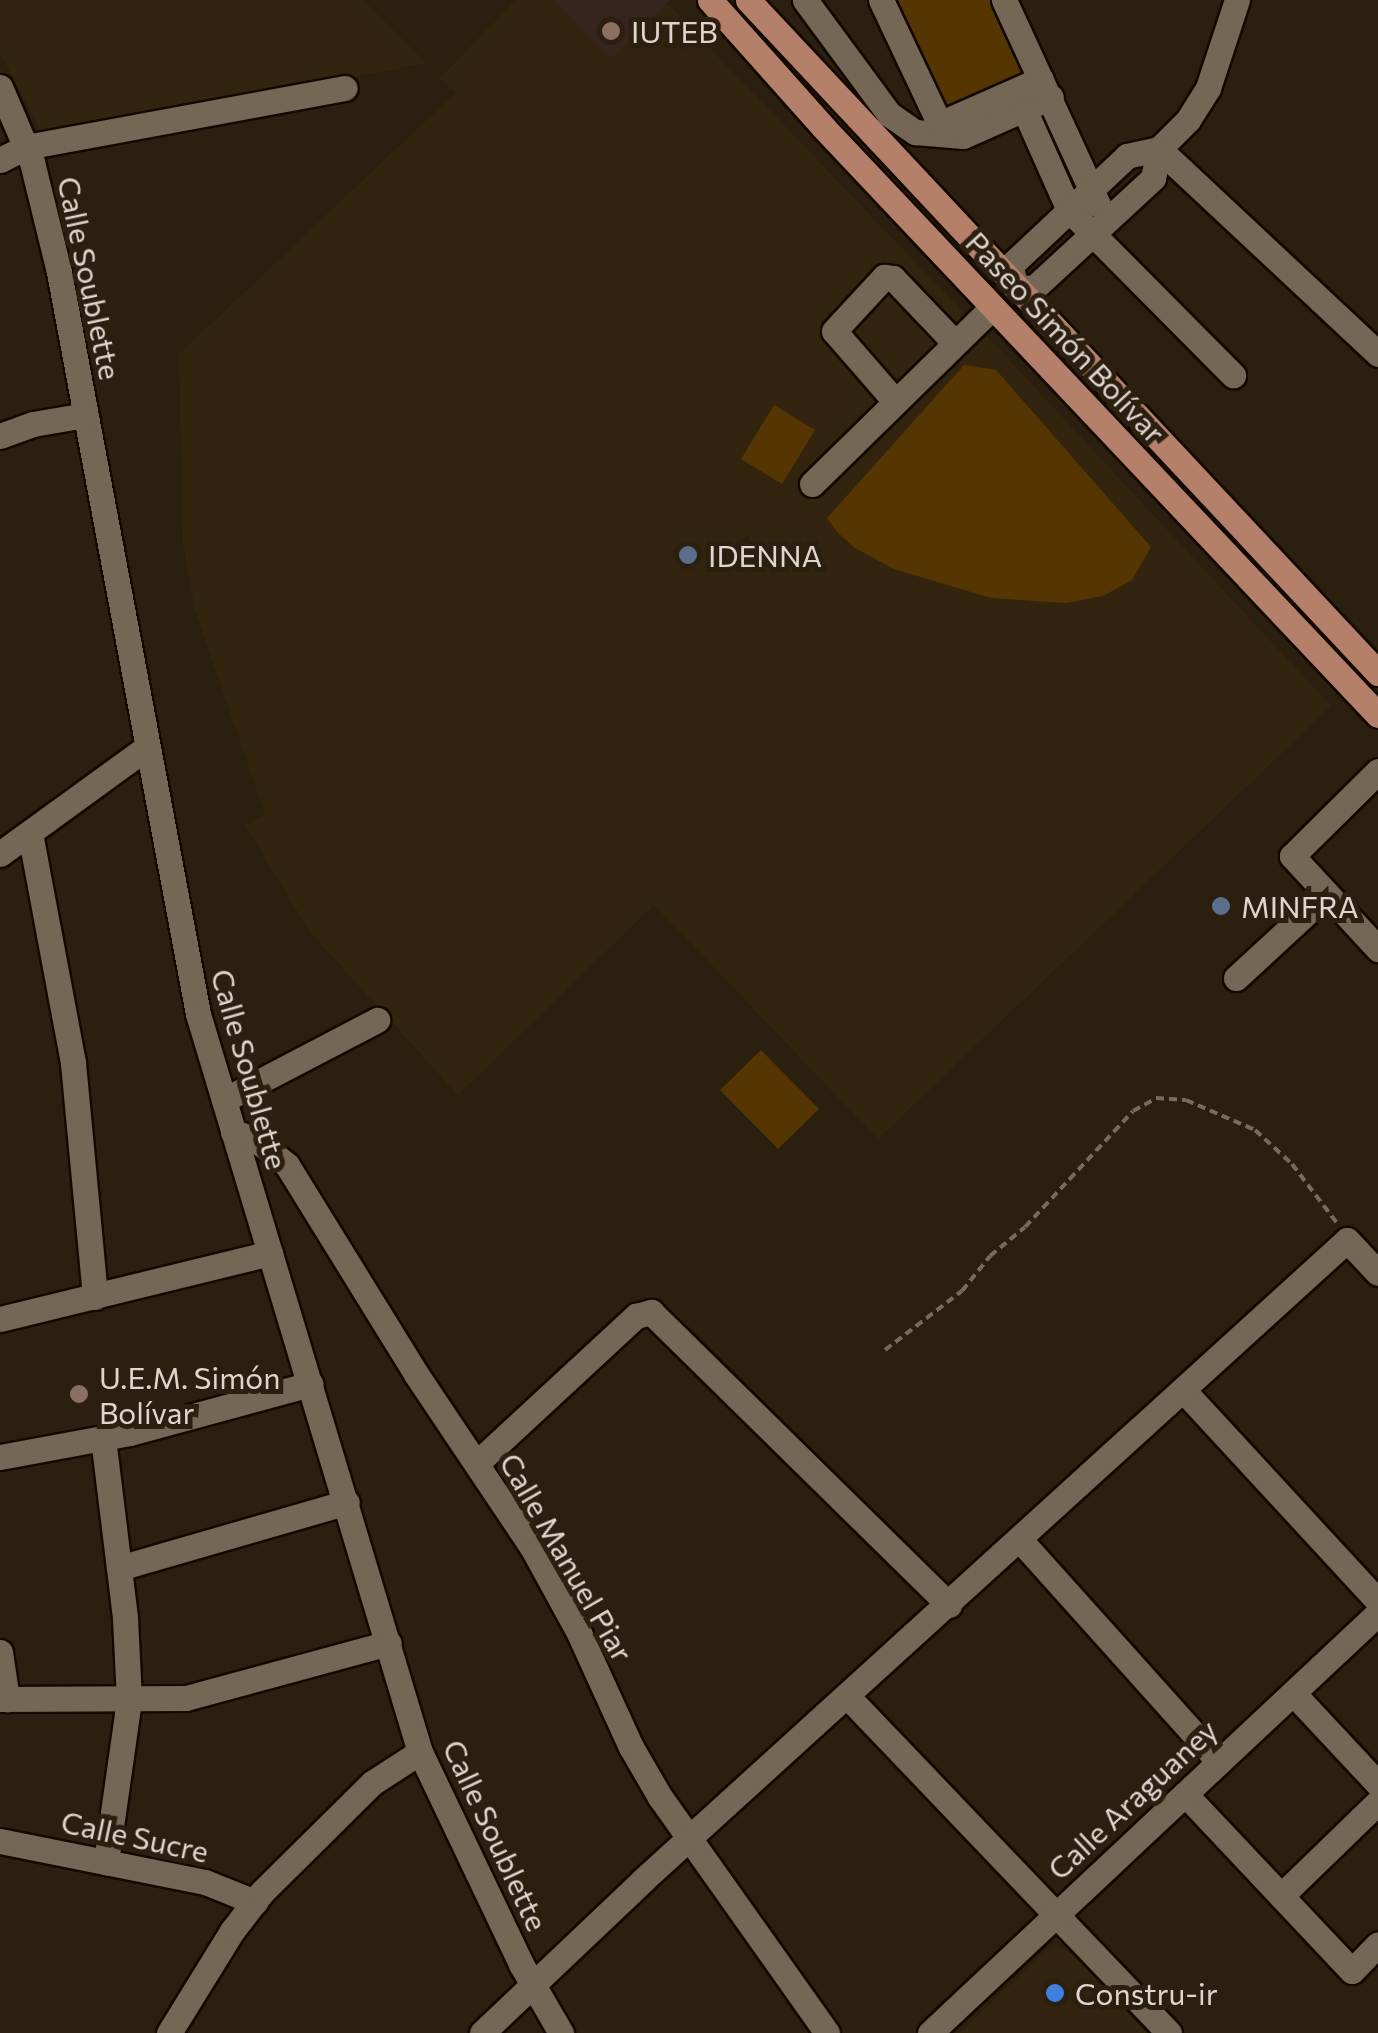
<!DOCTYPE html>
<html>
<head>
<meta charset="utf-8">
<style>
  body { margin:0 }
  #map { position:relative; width:1378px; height:2033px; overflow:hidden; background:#2b1f10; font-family:Commissioner,sans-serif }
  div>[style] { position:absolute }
  .built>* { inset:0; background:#33240f }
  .education>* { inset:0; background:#36241e }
  .green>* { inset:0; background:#553602 }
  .path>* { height:4px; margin-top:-2px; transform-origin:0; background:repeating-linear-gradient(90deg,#766b5f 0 8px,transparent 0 13px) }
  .roads { filter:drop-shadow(2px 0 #130900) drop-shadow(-2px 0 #130900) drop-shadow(0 2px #130900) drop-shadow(0 -2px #130900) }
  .minor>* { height:25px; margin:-12.5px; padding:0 12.5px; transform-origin:12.5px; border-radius:12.5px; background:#746756 }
  .major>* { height:25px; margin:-12.5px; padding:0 12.5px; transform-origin:12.5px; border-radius:12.5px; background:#b5806a }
  .dots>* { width:28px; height:28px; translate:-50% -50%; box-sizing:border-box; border:5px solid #2b1f10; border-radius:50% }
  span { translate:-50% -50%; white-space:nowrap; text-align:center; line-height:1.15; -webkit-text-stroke:10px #2b1f10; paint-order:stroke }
  .poi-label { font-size:30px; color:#ded6cd }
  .left { translate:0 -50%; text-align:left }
  .street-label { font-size:30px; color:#ded6cd }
</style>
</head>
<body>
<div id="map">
  <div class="built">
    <i style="clip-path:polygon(0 0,363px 0,426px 63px,45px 139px,0 53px)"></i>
    <i style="clip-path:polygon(516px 0,553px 0,610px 58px,667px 3px,1015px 366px,1331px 706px,878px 1139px,654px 905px,458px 1095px,310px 932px,245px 825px,265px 814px,195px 610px,182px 538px,179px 354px,455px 93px,440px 78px)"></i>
    <i style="clip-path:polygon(1056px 1946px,1072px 1953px,1146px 2033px,959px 2033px,1047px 1949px)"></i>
  </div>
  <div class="education">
    <i style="clip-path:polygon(553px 0,670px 0,610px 59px)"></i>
  </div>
  <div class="green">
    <i style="clip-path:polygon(894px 0,994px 0,1022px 68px,1020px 76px,945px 108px)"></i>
    <i style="clip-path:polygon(964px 365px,996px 370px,1151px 547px,1132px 580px,1103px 596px,1066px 603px,991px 598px,894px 569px,855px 548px,837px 532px,827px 518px)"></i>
    <i style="clip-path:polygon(774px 405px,815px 430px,782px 484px,741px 459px)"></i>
    <i style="clip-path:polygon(761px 1050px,819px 1109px,778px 1149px,720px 1090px)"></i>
  </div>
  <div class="path">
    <i style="left:885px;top:1350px;width:97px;rotate:-37.5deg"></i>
    <i style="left:962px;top:1291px;width:45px;rotate:-51.3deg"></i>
    <i style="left:990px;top:1256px;width:45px;rotate:-39.6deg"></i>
    <i style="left:1025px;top:1227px;width:158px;rotate:-47deg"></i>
    <i style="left:1133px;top:1111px;width:26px;rotate:-29deg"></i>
    <i style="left:1156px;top:1098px;width:30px;rotate:4deg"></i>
    <i style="left:1186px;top:1100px;width:75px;rotate:23.5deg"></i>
    <i style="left:1255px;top:1130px;width:50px;rotate:42.6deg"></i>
    <i style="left:1292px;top:1164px;width:74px;rotate:52.7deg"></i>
  </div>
  <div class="roads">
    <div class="minor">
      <i style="left:805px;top:0;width:142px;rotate:53.6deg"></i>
      <i style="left:889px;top:114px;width:32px;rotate:35deg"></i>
      <i style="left:915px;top:132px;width:48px;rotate:4.8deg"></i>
      <i style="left:963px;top:136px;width:96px;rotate:-23.9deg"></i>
      <i style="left:881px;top:0;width:147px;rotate:64.7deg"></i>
      <i style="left:1004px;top:0;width:225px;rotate:65.3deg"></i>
      <i style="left:0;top:87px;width:82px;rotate:66.9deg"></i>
      <i style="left:32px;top:162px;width:113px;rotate:76.2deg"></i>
      <i style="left:59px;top:272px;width:755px;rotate:79.39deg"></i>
      <i style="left:198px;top:1014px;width:771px;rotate:73.26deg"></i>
      <i style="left:420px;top:1752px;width:235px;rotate:64.5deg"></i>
      <i style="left:521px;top:1964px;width:80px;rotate:59.9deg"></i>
      <i style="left:1024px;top:109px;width:111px;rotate:66deg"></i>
      <i style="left:1069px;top:210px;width:233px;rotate:45.2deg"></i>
      <i style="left:944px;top:133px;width:17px;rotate:-59deg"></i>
      <i style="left:953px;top:118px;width:96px;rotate:-23.9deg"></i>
      <i style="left:1159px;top:149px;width:33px;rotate:168deg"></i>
      <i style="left:1127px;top:156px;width:159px;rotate:136.8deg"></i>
      <i style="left:1011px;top:265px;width:22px;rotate:80deg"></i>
      <i style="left:1015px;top:287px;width:19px;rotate:3deg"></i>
      <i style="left:1034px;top:288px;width:162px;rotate:-42.7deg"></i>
      <i style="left:1153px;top:178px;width:30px;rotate:-78deg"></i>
      <i style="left:1159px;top:149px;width:41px;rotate:-45deg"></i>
      <i style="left:1188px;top:120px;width:38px;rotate:-58deg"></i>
      <i style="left:1208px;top:88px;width:93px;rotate:-71.8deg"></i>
      <i style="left:1159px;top:149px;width:300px;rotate:43.1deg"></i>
      <i style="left:0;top:160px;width:29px;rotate:-27deg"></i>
      <i style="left:26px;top:147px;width:324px;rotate:-10.5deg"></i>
      <i style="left:894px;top:400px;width:91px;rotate:-131deg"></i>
      <i style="left:834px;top:331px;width:74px;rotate:-47.2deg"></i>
      <i style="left:884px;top:277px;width:9px;rotate:6deg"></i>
      <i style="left:893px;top:278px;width:90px;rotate:46.4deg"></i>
      <i style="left:0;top:436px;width:35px;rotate:-20deg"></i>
      <i style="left:33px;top:424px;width:53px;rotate:-9.8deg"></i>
      <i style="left:812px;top:484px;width:253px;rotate:-44.4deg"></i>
      <i style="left:1378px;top:771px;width:121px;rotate:135.3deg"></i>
      <i style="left:1292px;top:856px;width:127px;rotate:47.2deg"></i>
      <i style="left:30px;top:833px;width:234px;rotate:79.4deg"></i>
      <i style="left:73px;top:1063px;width:235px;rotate:84.6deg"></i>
      <i style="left:0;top:854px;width:180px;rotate:-36deg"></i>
      <i style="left:1236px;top:978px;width:124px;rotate:-42.7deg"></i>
      <i style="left:224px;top:1100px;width:173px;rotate:-27.6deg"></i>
      <i style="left:233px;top:1132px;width:23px;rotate:18deg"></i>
      <i style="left:255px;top:1139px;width:41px;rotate:39.1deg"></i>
      <i style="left:287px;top:1165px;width:246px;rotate:58.3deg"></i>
      <i style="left:416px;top:1374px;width:208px;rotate:56.2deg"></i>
      <i style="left:532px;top:1547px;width:98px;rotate:61.3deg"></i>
      <i style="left:579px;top:1633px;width:125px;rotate:65.5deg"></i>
      <i style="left:631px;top:1747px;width:58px;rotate:59.9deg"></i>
      <i style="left:660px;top:1797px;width:289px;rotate:54.7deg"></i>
      <i style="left:0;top:1319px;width:278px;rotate:-13.7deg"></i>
      <i style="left:1183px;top:1390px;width:287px;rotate:47.3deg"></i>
      <i style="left:103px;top:1438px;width:181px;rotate:83deg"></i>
      <i style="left:125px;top:1618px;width:82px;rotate:87.2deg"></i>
      <i style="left:129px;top:1700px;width:164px;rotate:98.1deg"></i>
      <i style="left:0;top:1457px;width:132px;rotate:-10.5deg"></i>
      <i style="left:130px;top:1433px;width:187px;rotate:-15.2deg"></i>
      <i style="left:477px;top:1463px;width:217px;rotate:-42.8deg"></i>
      <i style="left:636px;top:1316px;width:16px;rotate:-15deg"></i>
      <i style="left:651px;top:1312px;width:418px;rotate:44.5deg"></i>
      <i style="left:1020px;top:1540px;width:298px;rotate:48.1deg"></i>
      <i style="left:119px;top:1568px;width:237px;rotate:-16.1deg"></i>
      <i style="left:0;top:1652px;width:48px;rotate:81.5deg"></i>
      <i style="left:1293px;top:1693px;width:125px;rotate:47deg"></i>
      <i style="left:847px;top:1696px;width:466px;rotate:46.3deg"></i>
      <i style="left:0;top:1699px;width:186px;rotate:-0.3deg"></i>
      <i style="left:186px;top:1698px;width:210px;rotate:-15.2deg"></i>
      <i style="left:1185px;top:1794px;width:243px;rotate:46.7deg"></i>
      <i style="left:1352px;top:1971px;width:37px;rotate:-46deg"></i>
      <i style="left:0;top:1841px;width:209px;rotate:11.3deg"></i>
      <i style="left:205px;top:1882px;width:54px;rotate:21.8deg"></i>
      <i style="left:1281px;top:1896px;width:135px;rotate:-44.1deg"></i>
      <i style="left:169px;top:2033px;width:120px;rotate:-58.3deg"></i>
      <i style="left:232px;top:1931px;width:49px;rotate:-52.4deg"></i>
      <i style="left:262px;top:1892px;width:155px;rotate:-44.7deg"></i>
      <i style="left:372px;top:1783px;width:57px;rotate:-32.9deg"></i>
      <i style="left:482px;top:2033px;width:222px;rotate:-43.5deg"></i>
      <i style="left:643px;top:1880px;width:951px;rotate:-42.27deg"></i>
      <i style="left:1347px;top:1240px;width:45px;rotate:46.8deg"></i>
      <i style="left:930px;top:2033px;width:614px;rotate:-43.15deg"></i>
    </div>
    <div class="major">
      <i style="left:710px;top:0;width:171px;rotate:48.3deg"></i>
      <i style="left:824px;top:128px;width:807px;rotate:46.66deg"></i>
      <i style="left:748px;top:0;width:922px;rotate:46.89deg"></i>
    </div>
  </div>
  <div class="dots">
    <i style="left:611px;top:31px;background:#8d6e63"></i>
    <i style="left:688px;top:555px;background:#5c6f8a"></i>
    <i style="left:1221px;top:906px;background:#5c6f8a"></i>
    <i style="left:79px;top:1394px;background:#8d6e63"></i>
    <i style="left:1055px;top:1993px;background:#3f7fe0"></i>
  </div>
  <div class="poi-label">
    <span class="left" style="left:631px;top:31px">IUTEB</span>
    <span class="left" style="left:708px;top:555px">IDENNA</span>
    <span class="left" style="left:1241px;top:906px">MINFRA</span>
    <span class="left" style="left:99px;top:1394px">U.E.M. Simón<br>Bolívar</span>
    <span class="left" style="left:1075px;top:1993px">Constru-ir</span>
  </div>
  <div class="street-label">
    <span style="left:90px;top:278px;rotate:78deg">Calle Soublette</span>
    <span style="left:1066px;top:337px;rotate:47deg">Paseo Simón Bolívar</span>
    <span style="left:250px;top:1069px;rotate:74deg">Calle Soublette</span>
    <span style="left:567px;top:1557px;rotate:60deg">Calle Manuel Piar</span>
    <span style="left:1132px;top:1799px;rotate:-43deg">Calle Araguaney</span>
    <span style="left:496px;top:1835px;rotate:65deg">Calle Soublette</span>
    <span style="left:135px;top:1836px;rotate:12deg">Calle Sucre</span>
  </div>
</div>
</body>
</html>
